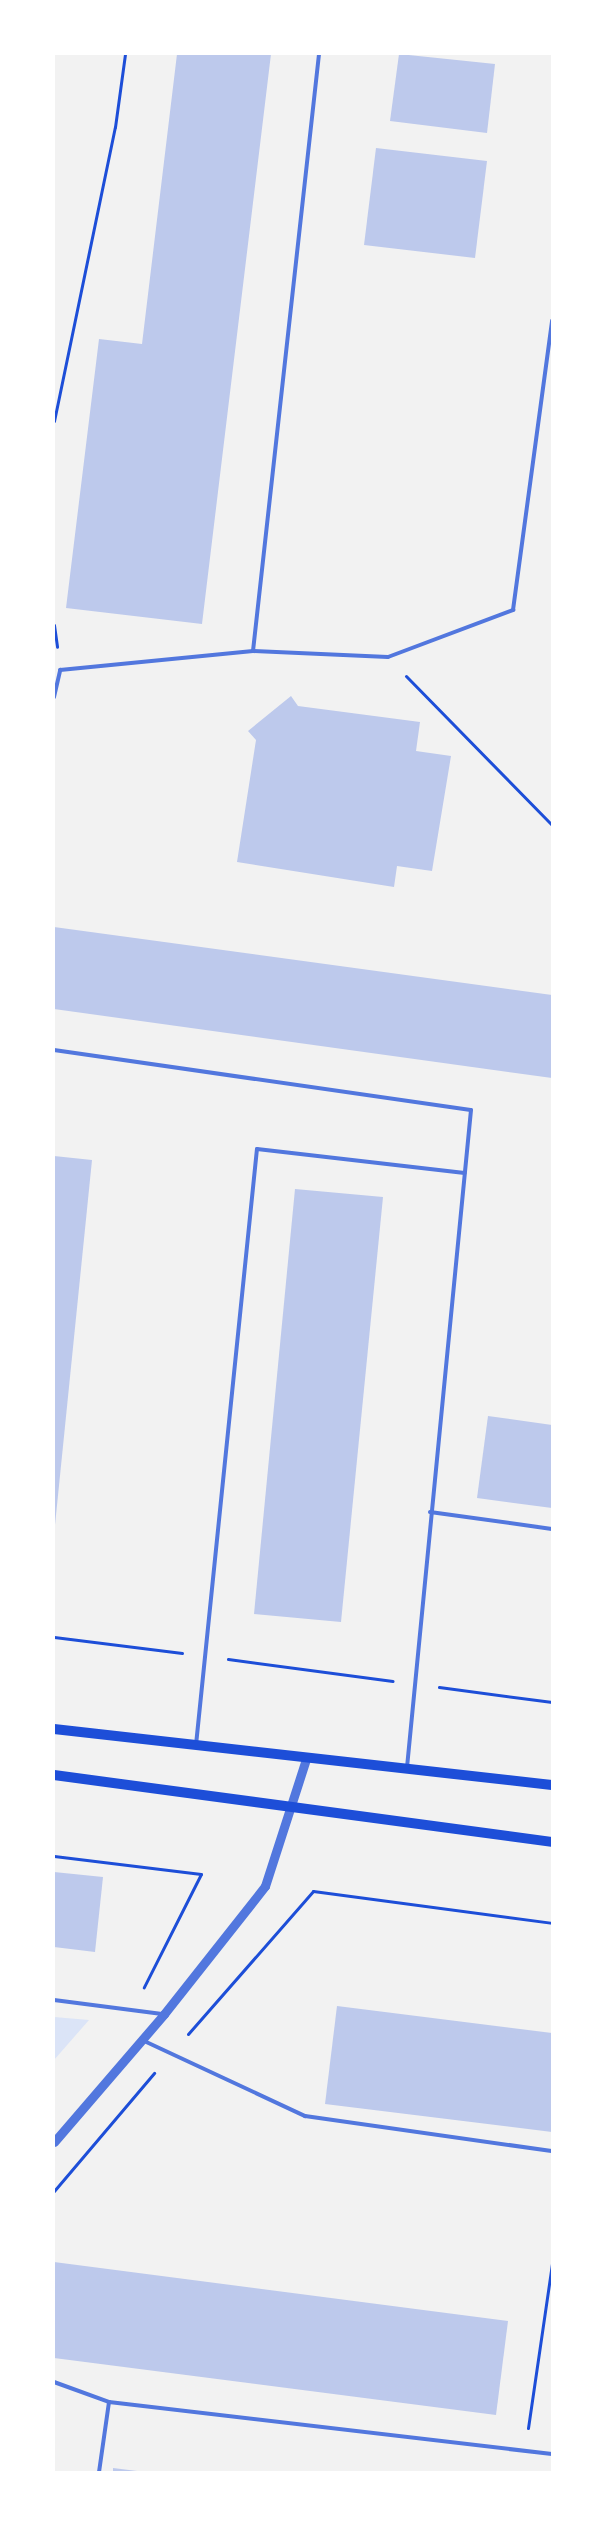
<!DOCTYPE html>
<html>
<head>
<meta charset="utf-8">
<style>
  body { margin:0 }
  #map { position:relative; width:606px; height:2526px; overflow:hidden; background:#f2f2f2; font-family:Rubik,sans-serif }
  div>[style] { position:absolute }
  .green>* { inset:0; background:#dbe4f7 }
  .building>* { inset:0; background:#bdc9ec }
  .path>* { height:3px; margin:-1.5px; padding:0 1.5px; transform-origin:1.5px; border-radius:1.5px; background:#1d4ed8 }
  .service>* { height:4px; margin:-2px; padding:0 2px; transform-origin:2px; border-radius:2px; background:#5277de }
  .tertiary>* { height:9px; margin:-4.5px; padding:0 4.5px; transform-origin:4.5px; border-radius:4.5px; background:#5277de }
  .secondary>* { height:10px; margin:-5px; padding:0 5px; transform-origin:5px; border-radius:5px; background:#1d4ed8 }
  span { translate:-50% -50%; white-space:nowrap; text-align:center; line-height:1.15; -webkit-text-stroke:4px #fff; paint-order:stroke }
  .frame { position:absolute; inset:0; border:55px solid #fff; pointer-events:none }
</style>
</head>
<body>
<div id="map">
  <div class="green">
    <i style="clip-path:polygon(54px 2017px,89px 2020px,54px 2060px)"></i>
  </div>
  <div class="building">
    <i style="clip-path:polygon(177px 54px,271px 54px,202px 624px,66px 608px,99px 339px,142px 344px)"></i>
    <i style="clip-path:polygon(399px 54px,495px 64px,487px 133px,390px 121px)"></i>
    <i style="clip-path:polygon(376px 148px,487px 161px,475px 258px,364px 245px)"></i>
    <i style="clip-path:polygon(291px 696px,298px 706px,420px 722px,416px 751px,451px 756px,432px 871px,397px 866px,394px 887px,237px 862px,256px 740px,248px 731px)"></i>
    <i style="clip-path:polygon(54px 927px,552px 995px,552px 1078px,54px 1009px)"></i>
    <i style="clip-path:polygon(54px 1156px,92px 1160px,55px 1525px,54px 1525px)"></i>
    <i style="clip-path:polygon(295px 1189px,383px 1197px,341px 1622px,254px 1614px)"></i>
    <i style="clip-path:polygon(488px 1416px,552px 1425px,552px 1508px,477px 1498px)"></i>
    <i style="clip-path:polygon(54px 1872px,103px 1877px,95px 1952px,54px 1947px)"></i>
    <i style="clip-path:polygon(337px 2006px,552px 2033px,552px 2132px,325px 2104px)"></i>
    <i style="clip-path:polygon(54px 2262px,508px 2321px,496px 2415px,54px 2358px)"></i>
    <i style="clip-path:polygon(113px 2468px,137px 2471px,137px 2472px,113px 2472px)"></i>
  </div>
  <div class="path">
    <i style="left:54px;top:421px;width:300px;rotate:-78.3deg"></i>
    <i style="left:115px;top:127px;width:74px;rotate:-82.2deg"></i>
    <i style="left:54px;top:625px;width:22px;rotate:82deg"></i>
    <i style="left:406px;top:676px;width:209px;rotate:45.6deg"></i>
    <i style="left:54px;top:1637px;width:129px;rotate:7.1deg"></i>
    <i style="left:228px;top:1659px;width:166px;rotate:7.6deg"></i>
    <i style="left:439px;top:1687px;width:114px;rotate:7.6deg"></i>
    <i style="left:54px;top:1856px;width:148px;rotate:7deg"></i>
    <i style="left:201px;top:1874px;width:127px;rotate:116.8deg"></i>
    <i style="left:188px;top:2034px;width:190px;rotate:-48.8deg"></i>
    <i style="left:313px;top:1891px;width:241px;rotate:7.6deg"></i>
    <i style="left:54px;top:2191px;width:155px;rotate:-49.7deg"></i>
    <i style="left:528px;top:2428px;width:167px;rotate:-81.7deg"></i>
  </div>
  <div class="service">
    <i style="left:253px;top:651px;width:601px;rotate:-83.69deg"></i>
    <i style="left:54px;top:697px;width:28px;rotate:-77deg"></i>
    <i style="left:60px;top:670px;width:194px;rotate:-5.6deg"></i>
    <i style="left:253px;top:651px;width:135px;rotate:2.5deg"></i>
    <i style="left:388px;top:657px;width:134px;rotate:-20.6deg"></i>
    <i style="left:513px;top:610px;width:292px;rotate:-82.3deg"></i>
    <i style="left:54px;top:1050px;width:421px;rotate:8.2deg"></i>
    <i style="left:471px;top:1110px;width:661px;rotate:95.56deg"></i>
    <i style="left:430px;top:1512px;width:123px;rotate:7.9deg"></i>
    <i style="left:196px;top:1745px;width:599px;rotate:-84.16deg"></i>
    <i style="left:257px;top:1149px;width:209px;rotate:6.6deg"></i>
    <i style="left:54px;top:2000px;width:109px;rotate:7.4deg"></i>
    <i style="left:142px;top:2040px;width:180px;rotate:25deg"></i>
    <i style="left:305px;top:2116px;width:249px;rotate:8.1deg"></i>
    <i style="left:54px;top:2382px;width:59px;rotate:20deg"></i>
    <i style="left:109px;top:2402px;width:71px;rotate:98.1deg"></i>
    <i style="left:109px;top:2402px;width:446px;rotate:6.7deg"></i>
  </div>
  <div class="tertiary">
    <i style="left:54px;top:2142px;width:169px;rotate:-49.3deg"></i>
    <i style="left:164px;top:2014px;width:163px;rotate:-51.7deg"></i>
    <i style="left:265px;top:1886px;width:133px;rotate:-72.1deg"></i>
  </div>
  <div class="secondary">
    <i style="left:54px;top:1729px;width:501px;rotate:6.42deg"></i>
    <i style="left:54px;top:1775px;width:502px;rotate:7.66deg"></i>
  </div>
  <div class="frame"></div>
</div>
</body>
</html>
